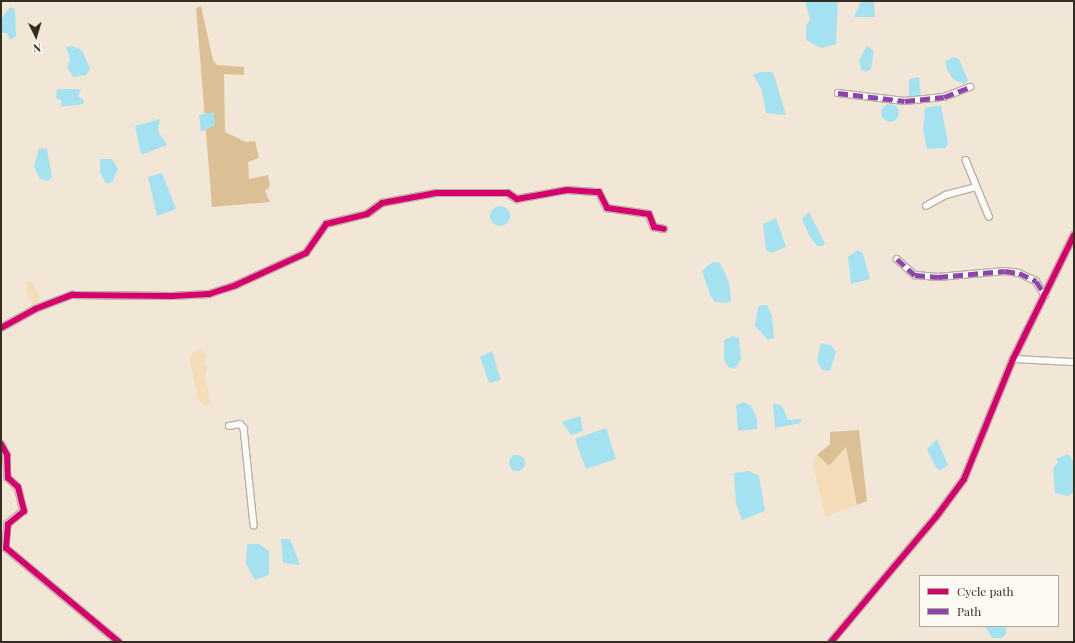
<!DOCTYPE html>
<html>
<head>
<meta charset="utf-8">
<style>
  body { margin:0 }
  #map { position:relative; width:1075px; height:643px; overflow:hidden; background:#f2e7d6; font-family:"Playfair Display",serif }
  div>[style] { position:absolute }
  .green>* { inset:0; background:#f4ddb8 }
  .forest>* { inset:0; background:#dbc095 }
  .water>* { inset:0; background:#a4e2f1 }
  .round { border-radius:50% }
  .roads { filter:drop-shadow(1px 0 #b9b1a3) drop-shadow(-1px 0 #b9b1a3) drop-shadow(0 1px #b9b1a3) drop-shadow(0 -1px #b9b1a3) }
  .minor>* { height:5.5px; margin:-2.75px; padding:0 2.75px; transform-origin:2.75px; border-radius:2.75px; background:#fdfbf9 }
  .quiet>* { height:5px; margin-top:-2.5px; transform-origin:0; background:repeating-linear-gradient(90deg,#8e44ad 0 10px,transparent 0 15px) }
  .cycleway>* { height:6px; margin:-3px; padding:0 3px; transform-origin:3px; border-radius:3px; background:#d6006c }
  span { translate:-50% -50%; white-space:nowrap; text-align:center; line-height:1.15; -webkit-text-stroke:3.5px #fdf9f3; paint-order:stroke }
  .frame { position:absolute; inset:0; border:2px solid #342d21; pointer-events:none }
  .legend { position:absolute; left:919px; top:575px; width:140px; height:52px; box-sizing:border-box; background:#fdf9f3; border:1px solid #ada79f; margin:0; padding:5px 7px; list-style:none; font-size:12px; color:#342d21 }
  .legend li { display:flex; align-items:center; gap:8px; height:20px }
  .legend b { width:20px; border:1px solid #ada79f }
  .north { position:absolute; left:16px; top:16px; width:40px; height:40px; -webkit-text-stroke:3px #fdf9f3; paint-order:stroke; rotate:175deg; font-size:11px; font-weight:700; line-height:16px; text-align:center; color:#342d21 }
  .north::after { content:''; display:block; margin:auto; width:14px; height:18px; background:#342d21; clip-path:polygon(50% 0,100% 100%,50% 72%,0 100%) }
</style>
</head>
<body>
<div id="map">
  <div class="green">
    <i style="clip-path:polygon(27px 282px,32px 282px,40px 298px,35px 307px,26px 292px)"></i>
    <i style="clip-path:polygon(199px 349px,207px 354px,203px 364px,207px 366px,205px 377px,211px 403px,205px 406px,198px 399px,190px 362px,191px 354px)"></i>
    <i style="clip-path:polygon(846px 446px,857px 505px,825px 517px,812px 461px,817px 455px,829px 465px)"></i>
  </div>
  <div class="forest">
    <i style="clip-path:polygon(201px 6px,213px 60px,217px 65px,244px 67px,244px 75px,224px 74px,225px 132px,246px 142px,255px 141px,259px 158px,248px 162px,249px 179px,268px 175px,270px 186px,265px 191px,270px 202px,212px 207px,196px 8px)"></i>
    <i style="clip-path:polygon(859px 430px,867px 501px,857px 505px,846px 447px,829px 466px,817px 455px,830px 444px,830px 432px)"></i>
  </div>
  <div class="water">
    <i style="clip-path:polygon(805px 1px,838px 1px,836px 44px,821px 48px,806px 40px,806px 26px,810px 19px)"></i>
    <i style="clip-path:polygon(861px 1px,874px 1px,875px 17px,854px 17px)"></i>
    <i style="clip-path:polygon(10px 7px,15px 9px,16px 36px,10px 40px,7px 33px,1px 33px,1px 19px)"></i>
    <i style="clip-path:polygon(72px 46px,82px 50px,90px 69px,86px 75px,73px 77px,67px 67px,70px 59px,66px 47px)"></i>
    <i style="clip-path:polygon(867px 46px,874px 51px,871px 69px,866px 72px,861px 70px,859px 60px)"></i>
    <i style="clip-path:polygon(954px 57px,959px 59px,968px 80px,965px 84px,954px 80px,947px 70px,945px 61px)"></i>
    <i style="clip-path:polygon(761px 72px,773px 72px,786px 115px,766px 113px,762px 90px,753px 75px)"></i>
    <i style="clip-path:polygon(919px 77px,921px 96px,909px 97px,909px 79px)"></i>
    <i style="clip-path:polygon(57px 89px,81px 89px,78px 96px,84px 100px,83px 104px,60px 107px,62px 101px,56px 98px)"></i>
    <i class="round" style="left:881px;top:104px;width:18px;height:18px"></i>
    <i style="clip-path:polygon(941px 105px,948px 143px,946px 148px,927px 149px,923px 130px,925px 108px)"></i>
    <i style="clip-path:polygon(214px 112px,215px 125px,201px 132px,199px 115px)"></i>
    <i style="clip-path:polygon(160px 119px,158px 131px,167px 145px,141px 155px,135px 126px)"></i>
    <i style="clip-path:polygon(39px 148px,47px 149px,52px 177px,48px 181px,40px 179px,34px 167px)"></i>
    <i style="clip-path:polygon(100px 159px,112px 159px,118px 169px,112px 182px,106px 184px,100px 172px)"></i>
    <i style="clip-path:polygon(162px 173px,176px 209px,157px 216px,148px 177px)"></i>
    <i class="round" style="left:490px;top:206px;width:20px;height:20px"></i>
    <i style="clip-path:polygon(809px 212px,825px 243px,823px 246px,817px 246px,809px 235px,802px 219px)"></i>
    <i style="clip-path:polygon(776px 218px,786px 247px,771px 253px,766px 250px,763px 224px)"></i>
    <i style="clip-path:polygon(858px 250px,863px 254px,870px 279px,851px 284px,848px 257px)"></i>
    <i style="clip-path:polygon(713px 262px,720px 263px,729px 282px,731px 300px,727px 303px,715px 302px,710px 295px,702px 271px)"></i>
    <i style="clip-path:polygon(762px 305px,767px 305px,772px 316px,774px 338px,768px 340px,755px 326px,758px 307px)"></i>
    <i style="clip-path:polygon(733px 336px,739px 338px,741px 359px,735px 369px,728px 367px,724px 360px,724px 340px)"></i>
    <i style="clip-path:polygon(821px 343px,831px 345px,836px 352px,830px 371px,822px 370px,817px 361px)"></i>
    <i style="clip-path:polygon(492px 351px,501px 380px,489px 383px,480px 357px)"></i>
    <i style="clip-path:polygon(744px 402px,751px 406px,757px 418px,757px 429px,738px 431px,736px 405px)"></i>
    <i style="clip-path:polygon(773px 403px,782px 406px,788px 420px,801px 419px,801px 423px,775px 428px)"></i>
    <i style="clip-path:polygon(580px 416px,583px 431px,571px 435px,562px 422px)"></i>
    <i style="clip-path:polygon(606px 428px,616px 459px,586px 469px,575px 439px)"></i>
    <i style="clip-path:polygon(937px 439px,948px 465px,941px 470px,936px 468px,927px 449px)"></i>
    <i style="clip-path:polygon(1068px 454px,1074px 462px,1074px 492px,1068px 496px,1055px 493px,1053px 469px,1058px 462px,1056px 459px)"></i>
    <i class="round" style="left:509px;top:455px;width:16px;height:16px"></i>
    <i style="clip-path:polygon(749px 471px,759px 476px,765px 511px,742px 520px,736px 504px,734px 473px)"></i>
    <i style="clip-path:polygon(281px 539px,290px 539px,300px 565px,283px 563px)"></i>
    <i style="clip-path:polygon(247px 544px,259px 544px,269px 551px,269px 575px,255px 580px,246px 564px)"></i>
    <i style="clip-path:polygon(985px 626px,1006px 626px,1006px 634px,1002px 638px,992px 638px)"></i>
  </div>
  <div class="roads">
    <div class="minor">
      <i style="left:838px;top:93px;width:67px;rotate:6.8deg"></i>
      <i style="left:905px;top:101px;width:39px;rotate:-6deg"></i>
      <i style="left:944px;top:97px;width:28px;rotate:-21deg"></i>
      <i style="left:966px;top:160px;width:61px;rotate:67.7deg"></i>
      <i style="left:926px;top:206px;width:23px;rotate:-29deg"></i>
      <i style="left:946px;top:195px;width:31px;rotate:-15deg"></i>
      <i style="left:897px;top:259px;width:24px;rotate:42deg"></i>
      <i style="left:915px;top:275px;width:23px;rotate:5deg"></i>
      <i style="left:938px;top:277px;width:67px;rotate:-5.1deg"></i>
      <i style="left:1005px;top:271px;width:14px;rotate:8deg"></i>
      <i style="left:1019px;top:273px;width:19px;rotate:25deg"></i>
      <i style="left:1036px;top:281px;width:17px;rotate:57deg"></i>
      <i style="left:1px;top:328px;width:39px;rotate:-29deg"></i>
      <i style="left:35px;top:309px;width:40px;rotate:-21deg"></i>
      <i style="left:72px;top:295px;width:100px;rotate:0.6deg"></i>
      <i style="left:172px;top:296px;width:37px;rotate:-3deg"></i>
      <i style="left:209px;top:294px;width:28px;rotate:-18deg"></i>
      <i style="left:236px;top:285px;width:77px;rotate:-24.6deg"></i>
      <i style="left:306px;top:253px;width:35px;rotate:-55deg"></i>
      <i style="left:326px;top:224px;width:42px;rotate:-13.7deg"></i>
      <i style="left:367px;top:214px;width:19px;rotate:-36deg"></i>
      <i style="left:382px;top:203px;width:55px;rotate:-10.5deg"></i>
      <i style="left:436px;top:193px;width:72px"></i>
      <i style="left:508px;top:193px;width:11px;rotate:34deg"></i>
      <i style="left:517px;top:199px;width:51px;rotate:-10.2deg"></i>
      <i style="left:567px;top:190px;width:32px;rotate:4deg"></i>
      <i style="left:599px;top:192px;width:18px;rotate:63deg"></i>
      <i style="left:607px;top:208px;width:42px;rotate:8.1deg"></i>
      <i style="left:649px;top:214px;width:14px;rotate:69deg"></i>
      <i style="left:654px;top:227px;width:10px;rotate:11deg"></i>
      <i style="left:1013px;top:359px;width:61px;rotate:2.8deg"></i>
      <i style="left:229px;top:426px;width:11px;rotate:-10deg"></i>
      <i style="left:240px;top:424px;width:6px;rotate:45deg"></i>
      <i style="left:244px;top:428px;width:98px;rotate:84.1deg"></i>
      <i style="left:1px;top:444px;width:13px;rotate:61deg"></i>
      <i style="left:7px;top:455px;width:23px;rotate:88deg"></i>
      <i style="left:8px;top:478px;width:13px;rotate:42deg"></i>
      <i style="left:18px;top:487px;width:25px;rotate:76deg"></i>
      <i style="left:24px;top:511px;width:21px;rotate:141deg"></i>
      <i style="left:8px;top:524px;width:24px;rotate:95deg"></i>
      <i style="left:6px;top:548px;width:147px;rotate:39.8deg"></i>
      <i style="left:831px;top:642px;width:163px;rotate:-50deg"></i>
      <i style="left:936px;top:517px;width:47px;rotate:-53.6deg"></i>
      <i style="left:964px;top:479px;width:130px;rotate:-67.8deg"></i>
      <i style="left:1013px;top:359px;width:138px;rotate:-63.8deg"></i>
    </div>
  </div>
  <div class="quiet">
    <i style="left:838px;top:93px;width:67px;rotate:6.8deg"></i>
    <i style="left:905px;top:101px;width:39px;rotate:-6deg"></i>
    <i style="left:944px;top:97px;width:28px;rotate:-21deg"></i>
    <i style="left:897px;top:259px;width:24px;rotate:42deg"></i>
    <i style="left:915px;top:275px;width:23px;rotate:5deg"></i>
    <i style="left:938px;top:277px;width:67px;rotate:-5.1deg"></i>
    <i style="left:1005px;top:271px;width:14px;rotate:8deg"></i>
    <i style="left:1019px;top:273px;width:19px;rotate:25deg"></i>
    <i style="left:1036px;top:281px;width:17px;rotate:57deg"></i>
  </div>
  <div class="cycleway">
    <i style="left:1px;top:328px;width:39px;rotate:-29deg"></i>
    <i style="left:35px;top:309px;width:40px;rotate:-21deg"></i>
    <i style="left:72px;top:295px;width:100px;rotate:0.6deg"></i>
    <i style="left:172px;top:296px;width:37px;rotate:-3deg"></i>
    <i style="left:209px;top:294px;width:28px;rotate:-18deg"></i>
    <i style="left:236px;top:285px;width:77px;rotate:-24.6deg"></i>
    <i style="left:306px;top:253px;width:35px;rotate:-55deg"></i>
    <i style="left:326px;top:224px;width:42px;rotate:-13.7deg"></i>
    <i style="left:367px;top:214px;width:19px;rotate:-36deg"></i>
    <i style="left:382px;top:203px;width:55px;rotate:-10.5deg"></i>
    <i style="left:436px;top:193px;width:72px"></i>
    <i style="left:508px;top:193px;width:11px;rotate:34deg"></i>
    <i style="left:517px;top:199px;width:51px;rotate:-10.2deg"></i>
    <i style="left:567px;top:190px;width:32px;rotate:4deg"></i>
    <i style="left:599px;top:192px;width:18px;rotate:63deg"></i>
    <i style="left:607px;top:208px;width:42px;rotate:8.1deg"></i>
    <i style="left:649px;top:214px;width:14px;rotate:69deg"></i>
    <i style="left:654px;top:227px;width:10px;rotate:11deg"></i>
    <i style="left:1px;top:444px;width:13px;rotate:61deg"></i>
    <i style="left:7px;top:455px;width:23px;rotate:88deg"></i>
    <i style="left:8px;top:478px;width:13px;rotate:42deg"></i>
    <i style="left:18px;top:487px;width:25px;rotate:76deg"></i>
    <i style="left:24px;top:511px;width:21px;rotate:141deg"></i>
    <i style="left:8px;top:524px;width:24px;rotate:95deg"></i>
    <i style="left:6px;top:548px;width:147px;rotate:39.8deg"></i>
    <i style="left:831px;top:642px;width:163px;rotate:-50deg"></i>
    <i style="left:936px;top:517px;width:47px;rotate:-53.6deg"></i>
    <i style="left:964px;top:479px;width:130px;rotate:-67.8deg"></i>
    <i style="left:1013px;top:359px;width:138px;rotate:-63.8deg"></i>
  </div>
  <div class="frame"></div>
  <ul class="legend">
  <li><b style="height:5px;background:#d6006c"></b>Cycle path</li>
  <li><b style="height:5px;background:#8e44ad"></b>Path</li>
  </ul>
  <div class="north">N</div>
</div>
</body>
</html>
